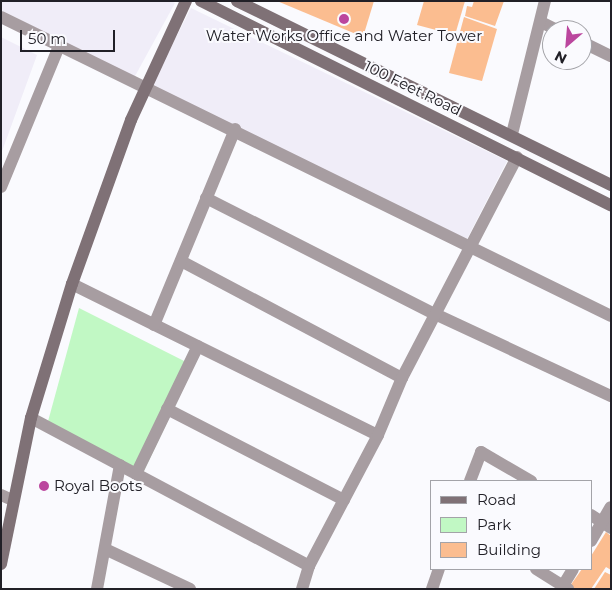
<!DOCTYPE html>
<html>
<head>
<meta charset="utf-8">
<style>
  body { margin:0 }
  #map { position:relative; width:612px; height:590px; overflow:hidden; background:#fafafe; font-family:Montserrat,sans-serif }
  div>[style] { position:absolute }
  .built>* { inset:0; background:#f0edf8 }
  .green>* { inset:0; background:#c1f8c4 }
  .building>* { inset:0; background:#fbbd90 }
  .minor>* { height:12px; margin:-6px; padding:0 6px; transform-origin:6px; border-radius:6px; background:#a79da1 }
  .secondary>* { height:12px; margin:-6px; padding:0 6px; transform-origin:6px; border-radius:6px; background:#7f7176 }
  .dots>* { width:14px; height:14px; translate:-50% -50%; box-sizing:border-box; border:2px solid #fafafe; border-radius:50% }
  span { translate:-50% -50%; white-space:nowrap; text-align:center; line-height:1.15; -webkit-text-stroke:4px #fafafe; paint-order:stroke }
  .poi-label { font-size:15px; color:#212027 }
  .left { translate:0 -50%; text-align:left }
  .street-label { font-size:15px; color:#212027 }
  .frame { position:absolute; inset:0; border:2px solid #212027; pointer-events:none }
  .legend { position:absolute; left:430px; top:480px; width:162px; height:90px; box-sizing:border-box; background:#fafafe; border:1px solid #a3a3a8; margin:0; padding:6px 9px; list-style:none; font-size:15px; color:#212027 }
  .legend li { display:flex; align-items:center; gap:10px; height:25px }
  .legend b { width:25px; border:1px solid #a3a3a8 }
  .north { position:absolute; left:542px; top:20px; width:50px; height:50px; box-sizing:border-box; background:#fafafe; border:1px solid #a3a3a8; border-radius:50%; rotate:207deg; font-size:14px; font-weight:700; line-height:20px; text-align:center; color:#212027 }
  .north::after { content:''; display:block; margin:auto; width:18px; height:22px; background:#bb469e; clip-path:polygon(50% 0,100% 100%,50% 72%,0 100%) }
  .scale { position:absolute; left:20px; top:30px; width:95px; height:22px; box-sizing:border-box; border:2px solid #212027; border-top:0; padding-left:6px; font-size:15px; line-height:18px; white-space:nowrap; color:#212027; -webkit-text-stroke:4px #fafafe; paint-order:stroke }
</style>
</head>
<body>
<div id="map">
  <div class="built">
    <i style="clip-path:polygon(1px 1px,171px 1px,175px 3px,134px 78px,1px 10px)"></i>
    <i style="clip-path:polygon(191px 8px,507px 161px,467px 239px,150px 88px)"></i>
    <i style="clip-path:polygon(1px 37px,37px 55px,1px 154px)"></i>
  </div>
  <div class="green">
    <i style="clip-path:polygon(79px 308px,194px 366px,141px 477px,47px 425px)"></i>
  </div>
  <div class="building">
    <i style="clip-path:polygon(277px 1px,374px 1px,363px 37px)"></i>
    <i style="clip-path:polygon(424px 1px,465px 1px,455px 35px,417px 25px)"></i>
    <i style="clip-path:polygon(474px 1px,504px 1px,495px 26px,465px 16px,467px 6px,472px 7px)"></i>
    <i style="clip-path:polygon(464px 17px,497px 29px,482px 81px,449px 73px)"></i>
    <i style="clip-path:polygon(606px 532px,611px 536px,611px 570px,606px 567px,591px 589px,574px 589px,570px 586px,582px 569px,591px 569px,591px 556px)"></i>
    <i style="clip-path:polygon(605px 572px,611px 575px,611px 589px,594px 589px)"></i>
  </div>
  <div class="minor">
    <i style="left:1px;top:17px;width:679px;rotate:26.11deg"></i>
    <i style="left:541px;top:22px;width:18px;rotate:27deg"></i>
    <i style="left:582px;top:42px;width:32px;rotate:26deg"></i>
    <i style="left:512px;top:134px;width:137px;rotate:-76.1deg"></i>
    <i style="left:1px;top:187px;width:152px;rotate:-67.6deg"></i>
    <i style="left:206px;top:198px;width:257px;rotate:26.9deg"></i>
    <i style="left:435px;top:314px;width:194px;rotate:25deg"></i>
    <i style="left:181px;top:261px;width:250px;rotate:27.9deg"></i>
    <i style="left:72px;top:284px;width:341px;rotate:26.3deg"></i>
    <i style="left:154px;top:325px;width:212px;rotate:-67.5deg"></i>
    <i style="left:167px;top:409px;width:199px;rotate:27.2deg"></i>
    <i style="left:31px;top:418px;width:315px;rotate:28deg"></i>
    <i style="left:136px;top:474px;width:142px;rotate:-64.2deg"></i>
    <i style="left:470px;top:481px;width:31px;rotate:-69deg"></i>
    <i style="left:481px;top:452px;width:58px;rotate:30.1deg"></i>
    <i style="left:1px;top:495px;width:12px;rotate:24deg"></i>
    <i style="left:591px;top:515px;width:24px;rotate:33deg"></i>
    <i style="left:591px;top:541px;width:39px;rotate:-60deg"></i>
    <i style="left:105px;top:549px;width:94px;rotate:25.2deg"></i>
    <i style="left:536px;top:569px;width:38px;rotate:32deg"></i>
    <i style="left:97px;top:589px;width:126px;rotate:-79.5deg"></i>
    <i style="left:302px;top:589px;width:24px;rotate:-73deg"></i>
    <i style="left:309px;top:566px;width:148px;rotate:-62.2deg"></i>
    <i style="left:378px;top:435px;width:62px;rotate:-67.2deg"></i>
    <i style="left:402px;top:378px;width:249px;rotate:-62.5deg"></i>
    <i style="left:432px;top:589px;width:21px;rotate:-71deg"></i>
    <i style="left:561px;top:589px;width:23px;rotate:-59deg"></i>
  </div>
  <div class="secondary">
    <i style="left:201px;top:1px;width:458px;rotate:26.5deg"></i>
    <i style="left:237px;top:1px;width:417px;rotate:26.2deg"></i>
    <i style="left:1px;top:564px;width:149px;rotate:-78.4deg"></i>
    <i style="left:31px;top:418px;width:140px;rotate:-73deg"></i>
    <i style="left:72px;top:284px;width:174px;rotate:-70.2deg"></i>
    <i style="left:131px;top:120px;width:131px;rotate:-65.2deg"></i>
  </div>
  <div class="dots">
    <i style="left:344px;top:19px;background:#bb469e"></i>
    <i style="left:44px;top:486px;background:#bb469e"></i>
  </div>
  <div class="poi-label">
    <span style="left:344px;top:36px">Water Works Office and Water Tower</span>
    <span class="left" style="left:54px;top:486px">Royal Boots</span>
  </div>
  <div class="street-label">
    <span style="left:413px;top:88px;rotate:26deg">100 Feet Road</span>
  </div>
  <div class="frame"></div>
  <ul class="legend">
  <li><b style="height:6px;background:#7f7176"></b>Road</li>
  <li><b style="height:14px;background:#c1f8c4"></b>Park</li>
  <li><b style="height:14px;background:#fbbd90"></b>Building</li>
  </ul>
  <div class="north">N</div>
  <div class="scale">50 m</div>
</div>
</body>
</html>
